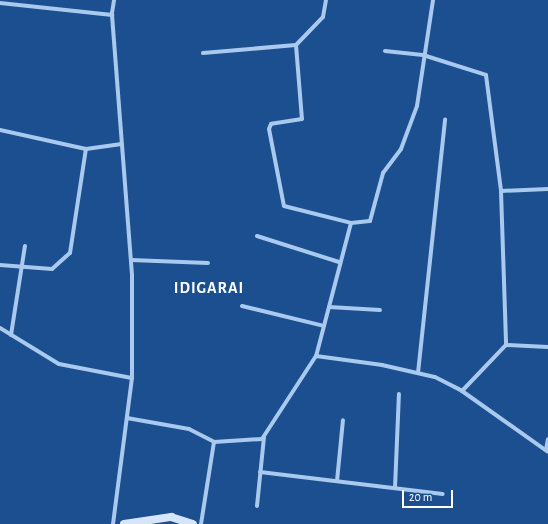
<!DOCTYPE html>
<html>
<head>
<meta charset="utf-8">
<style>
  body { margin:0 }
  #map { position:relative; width:548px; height:524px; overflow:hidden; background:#1b4f8f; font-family:"Alegreya Sans",sans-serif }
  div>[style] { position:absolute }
  .street>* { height:4px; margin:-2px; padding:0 2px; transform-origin:2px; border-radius:2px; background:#a9c9ee }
  .secondary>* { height:8px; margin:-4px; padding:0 4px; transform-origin:4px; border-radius:4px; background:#d6e6fa }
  span { translate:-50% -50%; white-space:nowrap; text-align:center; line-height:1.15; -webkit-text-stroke:4px #1b4f8f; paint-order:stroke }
  .district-label { font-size:16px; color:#fff; font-weight:700; letter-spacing:1px }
  .scale { position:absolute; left:402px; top:490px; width:51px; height:18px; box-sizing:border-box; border:2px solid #fff; border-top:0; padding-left:5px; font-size:12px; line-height:14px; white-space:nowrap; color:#fff; -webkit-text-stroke:3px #1b4f8f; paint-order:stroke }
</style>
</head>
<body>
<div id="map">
  <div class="street">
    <i style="left:0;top:3px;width:113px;rotate:6.1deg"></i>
    <i style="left:296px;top:45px;width:74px;rotate:85.4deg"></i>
    <i style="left:302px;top:119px;width:31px;rotate:171deg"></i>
    <i style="left:271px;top:124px;width:5px;rotate:112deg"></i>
    <i style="left:269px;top:129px;width:78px;rotate:79deg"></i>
    <i style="left:284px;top:206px;width:69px;rotate:14.2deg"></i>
    <i style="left:351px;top:223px;width:138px;rotate:104.7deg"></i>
    <i style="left:385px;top:51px;width:38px;rotate:6deg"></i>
    <i style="left:423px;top:55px;width:66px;rotate:17.6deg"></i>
    <i style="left:486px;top:75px;width:117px;rotate:82.6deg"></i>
    <i style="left:203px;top:53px;width:93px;rotate:-4.9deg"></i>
    <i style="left:296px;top:45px;width:39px;rotate:-46deg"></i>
    <i style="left:323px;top:17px;width:17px;rotate:-80deg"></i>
    <i style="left:0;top:130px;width:88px;rotate:12.5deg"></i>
    <i style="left:86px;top:149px;width:36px;rotate:-8deg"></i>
    <i style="left:548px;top:189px;width:47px;rotate:177.6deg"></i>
    <i style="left:501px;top:191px;width:154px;rotate:88.1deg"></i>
    <i style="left:506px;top:345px;width:42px;rotate:2.7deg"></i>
    <i style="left:351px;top:223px;width:19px;rotate:-6deg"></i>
    <i style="left:370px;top:221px;width:50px;rotate:-74.8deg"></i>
    <i style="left:383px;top:173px;width:30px;rotate:-53deg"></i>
    <i style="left:401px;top:149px;width:46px;rotate:-69.6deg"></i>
    <i style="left:417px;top:106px;width:107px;rotate:-81.4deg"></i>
    <i style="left:257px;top:236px;width:86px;rotate:17.6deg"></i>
    <i style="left:131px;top:260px;width:77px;rotate:2.2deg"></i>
    <i style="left:0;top:265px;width:52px;rotate:4.4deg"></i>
    <i style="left:52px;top:269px;width:24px;rotate:-42deg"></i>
    <i style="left:70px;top:253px;width:105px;rotate:-81.3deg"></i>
    <i style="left:242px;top:306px;width:84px;rotate:13.7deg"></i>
    <i style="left:329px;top:307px;width:51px;rotate:3.4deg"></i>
    <i style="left:0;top:328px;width:69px;rotate:31.4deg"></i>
    <i style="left:59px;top:364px;width:74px;rotate:10.9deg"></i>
    <i style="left:11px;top:335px;width:90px;rotate:-81.1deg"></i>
    <i style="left:418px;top:373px;width:255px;rotate:-83.9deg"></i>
    <i style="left:462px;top:391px;width:64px;rotate:-46.3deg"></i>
    <i style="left:127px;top:418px;width:63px;rotate:10.1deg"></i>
    <i style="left:189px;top:429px;width:28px;rotate:27deg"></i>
    <i style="left:546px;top:450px;width:11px;rotate:-80deg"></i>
    <i style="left:260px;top:472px;width:184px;rotate:6.9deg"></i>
    <i style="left:337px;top:481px;width:61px;rotate:-84.4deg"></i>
    <i style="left:395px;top:488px;width:94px;rotate:-87.6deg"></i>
    <i style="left:257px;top:506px;width:69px;rotate:-84.2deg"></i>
    <i style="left:113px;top:524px;width:147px;rotate:-82.6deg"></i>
    <i style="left:132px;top:378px;width:103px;rotate:-90deg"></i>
    <i style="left:132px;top:275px;width:263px;rotate:-94.4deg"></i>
    <i style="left:112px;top:13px;width:13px;rotate:-81deg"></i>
    <i style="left:201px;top:524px;width:83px;rotate:-81deg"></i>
    <i style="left:214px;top:442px;width:48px;rotate:-3.6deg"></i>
    <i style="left:262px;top:439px;width:99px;rotate:-57deg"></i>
    <i style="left:316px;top:356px;width:67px;rotate:7.8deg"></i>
    <i style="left:382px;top:365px;width:54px;rotate:12.8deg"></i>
    <i style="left:435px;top:377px;width:30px;rotate:27deg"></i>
    <i style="left:462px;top:391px;width:105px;rotate:35.3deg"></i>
  </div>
  <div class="secondary">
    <i style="left:124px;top:524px;width:48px;rotate:-8.5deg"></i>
    <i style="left:171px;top:517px;width:23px;rotate:18deg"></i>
  </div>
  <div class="district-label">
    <span style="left:209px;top:288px">IDIGARAI</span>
  </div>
  <div class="scale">20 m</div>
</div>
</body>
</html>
